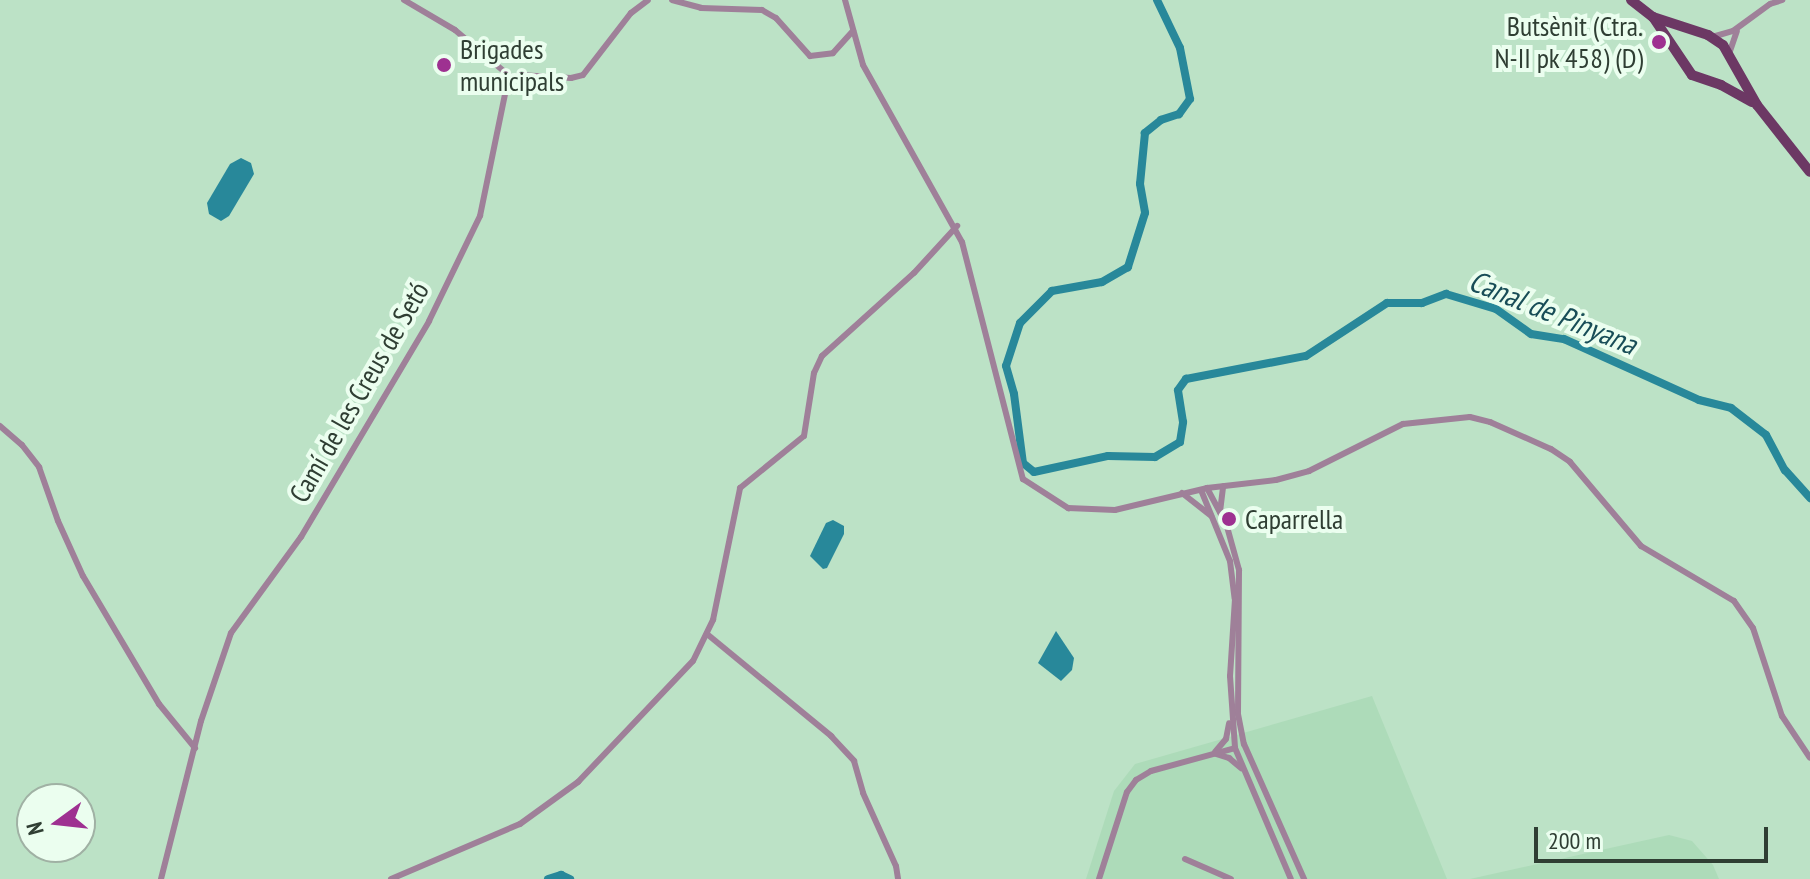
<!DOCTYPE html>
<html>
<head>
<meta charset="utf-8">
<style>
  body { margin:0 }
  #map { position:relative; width:1810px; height:879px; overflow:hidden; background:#bce2c6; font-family:"PT Sans Narrow",sans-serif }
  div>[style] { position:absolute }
  .built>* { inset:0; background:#addbb9 }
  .water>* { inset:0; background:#28889a }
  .canal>* { height:8px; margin:-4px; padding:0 4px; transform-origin:4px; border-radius:4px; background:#28889a }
  .street>* { height:6px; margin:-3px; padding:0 3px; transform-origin:3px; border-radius:3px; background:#9f8099 }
  .primary>* { height:10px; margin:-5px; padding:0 5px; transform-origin:5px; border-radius:5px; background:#6c3864 }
  .dots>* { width:22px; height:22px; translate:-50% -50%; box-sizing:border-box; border:4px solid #ebfeef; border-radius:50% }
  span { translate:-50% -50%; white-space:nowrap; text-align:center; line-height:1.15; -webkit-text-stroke:8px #ebfeef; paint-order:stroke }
  .poi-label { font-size:28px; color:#2f3e33 }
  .right { translate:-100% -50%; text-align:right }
  .left { translate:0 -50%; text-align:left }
  .street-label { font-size:28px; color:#2f3e33 }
  .water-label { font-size:30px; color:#184d57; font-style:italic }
  .north { position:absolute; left:16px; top:783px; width:80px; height:80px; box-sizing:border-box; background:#ebfeef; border:2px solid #a0b1a4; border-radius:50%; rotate:255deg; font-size:22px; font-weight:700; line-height:32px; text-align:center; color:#2f3e33 }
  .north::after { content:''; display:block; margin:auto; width:28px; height:36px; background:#9e3191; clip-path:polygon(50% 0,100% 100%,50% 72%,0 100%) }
  .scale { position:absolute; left:1534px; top:827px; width:234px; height:36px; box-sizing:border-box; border:4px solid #2f3e33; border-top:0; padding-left:10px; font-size:24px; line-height:28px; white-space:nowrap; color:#2f3e33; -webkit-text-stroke:6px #ebfeef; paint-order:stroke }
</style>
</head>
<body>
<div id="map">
  <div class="built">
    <i style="clip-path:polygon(1372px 696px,1447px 879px,1086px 879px,1114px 791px,1135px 764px)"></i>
    <i style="clip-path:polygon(1669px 835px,1692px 841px,1713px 865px,1719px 879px,1470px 879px)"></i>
  </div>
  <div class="water">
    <i style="clip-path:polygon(241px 158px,251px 163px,254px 174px,229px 216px,221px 221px,209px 214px,207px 203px,230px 164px)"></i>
    <i style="clip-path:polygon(833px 520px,844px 526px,844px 534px,827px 568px,823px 569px,810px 556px,826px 523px)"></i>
    <i style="clip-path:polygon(1056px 631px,1074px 658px,1072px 670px,1061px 681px,1038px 663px)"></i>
  </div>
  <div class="canal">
    <i style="left:1157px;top:0;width:53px;rotate:64.4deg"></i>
    <i style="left:1180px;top:48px;width:52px;rotate:78.9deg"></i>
    <i style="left:1190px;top:99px;width:19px;rotate:126deg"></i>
    <i style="left:1179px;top:114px;width:19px;rotate:162deg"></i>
    <i style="left:1161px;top:120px;width:21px;rotate:141deg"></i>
    <i style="left:1145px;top:133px;width:51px;rotate:95.6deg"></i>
    <i style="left:1140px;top:184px;width:29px;rotate:80deg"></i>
    <i style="left:1145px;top:213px;width:57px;rotate:107.5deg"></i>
    <i style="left:1128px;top:267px;width:30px;rotate:150deg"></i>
    <i style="left:1102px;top:282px;width:51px;rotate:169.8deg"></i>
    <i style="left:1052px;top:291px;width:45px;rotate:135deg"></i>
    <i style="left:1020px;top:323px;width:45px;rotate:108deg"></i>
    <i style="left:1006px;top:366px;width:29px;rotate:74deg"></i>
    <i style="left:1014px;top:394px;width:70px;rotate:82.6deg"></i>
    <i style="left:1023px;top:463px;width:14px;rotate:39deg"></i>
    <i style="left:1034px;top:472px;width:76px;rotate:-12.2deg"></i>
    <i style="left:1108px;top:456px;width:47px;rotate:1.2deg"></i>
    <i style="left:1155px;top:457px;width:29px;rotate:-31deg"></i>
    <i style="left:1180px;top:442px;width:20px;rotate:-81deg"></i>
    <i style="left:1183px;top:422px;width:32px;rotate:-99deg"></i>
    <i style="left:1178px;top:390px;width:14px;rotate:-54deg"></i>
    <i style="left:1186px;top:379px;width:122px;rotate:-10.9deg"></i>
    <i style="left:1306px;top:356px;width:97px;rotate:-33.2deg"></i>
    <i style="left:1387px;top:303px;width:35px"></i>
    <i style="left:1422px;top:303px;width:26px;rotate:-21deg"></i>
    <i style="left:1446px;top:294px;width:52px;rotate:16.7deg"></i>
    <i style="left:1496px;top:309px;width:43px;rotate:35.5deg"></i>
    <i style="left:1531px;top:334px;width:33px;rotate:9deg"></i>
    <i style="left:1564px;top:339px;width:148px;rotate:24.3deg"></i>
    <i style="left:1699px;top:400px;width:33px;rotate:14deg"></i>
    <i style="left:1731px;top:408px;width:44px;rotate:37.6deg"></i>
    <i style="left:1766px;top:435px;width:40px;rotate:62deg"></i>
    <i style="left:1785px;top:470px;width:38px;rotate:48deg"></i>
    <i style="left:548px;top:879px;width:14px;rotate:-17deg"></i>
    <i style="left:561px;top:875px;width:10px;rotate:24deg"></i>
  </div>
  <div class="street">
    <i style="left:404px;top:0;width:59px;rotate:30.5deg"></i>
    <i style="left:455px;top:30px;width:75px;rotate:40.1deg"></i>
    <i style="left:672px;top:0;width:30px;rotate:15deg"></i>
    <i style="left:701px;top:8px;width:61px;rotate:1.9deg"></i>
    <i style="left:762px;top:10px;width:16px;rotate:30deg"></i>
    <i style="left:776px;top:18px;width:51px;rotate:48.2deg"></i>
    <i style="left:810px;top:56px;width:23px;rotate:-7deg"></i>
    <i style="left:833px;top:53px;width:30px;rotate:-48deg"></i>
    <i style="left:845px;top:0;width:67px;rotate:74.5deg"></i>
    <i style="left:863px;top:65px;width:203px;rotate:60.8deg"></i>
    <i style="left:962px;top:242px;width:245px;rotate:75.6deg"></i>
    <i style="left:1023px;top:479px;width:54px;rotate:32.8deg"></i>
    <i style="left:1068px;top:508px;width:47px;rotate:2.4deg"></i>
    <i style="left:1115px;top:510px;width:95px;rotate:-13.4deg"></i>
    <i style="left:1207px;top:488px;width:69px;rotate:-6.6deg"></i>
    <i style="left:1276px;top:480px;width:34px;rotate:-15deg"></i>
    <i style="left:1309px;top:471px;width:105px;rotate:-26.6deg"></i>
    <i style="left:1403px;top:424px;width:67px;rotate:-6deg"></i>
    <i style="left:1470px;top:417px;width:21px;rotate:14deg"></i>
    <i style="left:1490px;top:422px;width:67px;rotate:23.9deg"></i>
    <i style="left:1551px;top:449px;width:23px;rotate:34deg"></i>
    <i style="left:1570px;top:462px;width:110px;rotate:49.8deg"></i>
    <i style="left:1641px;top:546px;width:108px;rotate:30.6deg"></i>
    <i style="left:1734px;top:601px;width:33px;rotate:55deg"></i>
    <i style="left:1753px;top:628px;width:93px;rotate:71.8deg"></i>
    <i style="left:1782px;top:716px;width:50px;rotate:56.3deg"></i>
    <i style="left:1712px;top:37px;width:22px;rotate:-16deg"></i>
    <i style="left:1733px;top:31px;width:46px;rotate:-36.1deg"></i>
    <i style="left:1770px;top:4px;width:13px;rotate:-18deg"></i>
    <i style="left:1729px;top:54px;width:24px;rotate:-71deg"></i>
    <i style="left:0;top:426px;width:29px;rotate:41deg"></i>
    <i style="left:22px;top:445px;width:28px;rotate:52deg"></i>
    <i style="left:39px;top:467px;width:57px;rotate:70.6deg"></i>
    <i style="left:58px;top:521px;width:60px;rotate:65.6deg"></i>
    <i style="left:83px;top:576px;width:149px;rotate:59.3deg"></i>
    <i style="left:159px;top:704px;width:57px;rotate:50.7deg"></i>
    <i style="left:1207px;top:488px;width:40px;rotate:62deg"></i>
    <i style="left:1226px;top:523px;width:49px;rotate:74.5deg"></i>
    <i style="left:1239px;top:570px;width:144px;rotate:90.4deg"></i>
    <i style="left:1238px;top:714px;width:31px;rotate:79deg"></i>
    <i style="left:1244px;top:744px;width:148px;rotate:66deg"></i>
    <i style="left:1201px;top:490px;width:77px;rotate:67.8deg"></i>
    <i style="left:1230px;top:561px;width:38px;rotate:83deg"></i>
    <i style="left:1235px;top:599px;width:77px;rotate:93.7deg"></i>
    <i style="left:1230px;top:676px;width:72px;rotate:86deg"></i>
    <i style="left:1235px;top:748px;width:142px;rotate:66.9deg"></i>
    <i style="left:1182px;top:493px;width:37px;rotate:38deg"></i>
    <i style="left:1220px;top:512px;width:26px;rotate:-83deg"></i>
    <i style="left:707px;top:634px;width:161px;rotate:39.4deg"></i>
    <i style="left:831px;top:736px;width:34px;rotate:47deg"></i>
    <i style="left:854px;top:761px;width:33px;rotate:74deg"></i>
    <i style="left:863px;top:793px;width:80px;rotate:65.7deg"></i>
    <i style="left:896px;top:866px;width:13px;rotate:81deg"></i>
    <i style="left:1215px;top:752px;width:17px;rotate:-50deg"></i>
    <i style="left:1226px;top:739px;width:16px;rotate:-79deg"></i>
    <i style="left:1216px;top:754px;width:14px;rotate:17deg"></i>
    <i style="left:1229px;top:758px;width:16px;rotate:40deg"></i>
    <i style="left:1185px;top:859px;width:50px;rotate:23.5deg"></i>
    <i style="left:161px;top:879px;width:163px;rotate:-75.8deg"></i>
    <i style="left:201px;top:721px;width:93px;rotate:-71.2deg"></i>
    <i style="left:231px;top:633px;width:119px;rotate:-53.9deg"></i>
    <i style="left:301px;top:537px;width:251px;rotate:-59.3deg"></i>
    <i style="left:429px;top:321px;width:117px;rotate:-64.1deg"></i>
    <i style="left:480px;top:216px;width:139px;rotate:-78.4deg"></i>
    <i style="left:508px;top:80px;width:12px;rotate:-24deg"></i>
    <i style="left:519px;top:75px;width:52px;rotate:3.3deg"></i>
    <i style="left:571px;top:78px;width:12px;rotate:-14deg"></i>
    <i style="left:583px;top:75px;width:78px;rotate:-52.3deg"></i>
    <i style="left:631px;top:13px;width:21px;rotate:-37deg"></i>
    <i style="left:391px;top:879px;width:140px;rotate:-23.1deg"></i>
    <i style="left:520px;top:824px;width:72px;rotate:-35.9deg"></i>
    <i style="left:578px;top:782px;width:167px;rotate:-46.5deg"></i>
    <i style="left:693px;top:661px;width:46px;rotate:-64deg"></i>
    <i style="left:713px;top:620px;width:135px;rotate:-78.4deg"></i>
    <i style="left:740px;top:488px;width:82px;rotate:-39.1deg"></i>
    <i style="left:804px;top:436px;width:64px;rotate:-81deg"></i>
    <i style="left:814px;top:373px;width:19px;rotate:-65deg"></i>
    <i style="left:822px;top:356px;width:124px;rotate:-42.1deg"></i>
    <i style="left:914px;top:273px;width:64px;rotate:-47.5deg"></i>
    <i style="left:1099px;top:879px;width:91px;rotate:-72.2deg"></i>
    <i style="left:1127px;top:792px;width:15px;rotate:-53deg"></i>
    <i style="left:1136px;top:780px;width:17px;rotate:-31deg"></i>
    <i style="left:1151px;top:771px;width:87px;rotate:-15.3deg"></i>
  </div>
  <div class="primary">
    <i style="left:1631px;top:0;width:28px;rotate:38deg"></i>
    <i style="left:1653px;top:17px;width:70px;rotate:56.1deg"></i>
    <i style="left:1692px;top:75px;width:31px;rotate:19deg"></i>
    <i style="left:1721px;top:85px;width:35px;rotate:29deg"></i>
    <i style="left:1653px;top:17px;width:58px;rotate:18.1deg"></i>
    <i style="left:1708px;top:35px;width:18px;rotate:34deg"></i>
    <i style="left:1723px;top:45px;width:69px;rotate:60.5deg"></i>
    <i style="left:1757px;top:105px;width:85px;rotate:51.7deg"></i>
  </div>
  <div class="dots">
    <i style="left:1659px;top:42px;background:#9e3191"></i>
    <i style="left:444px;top:65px;background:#9e3191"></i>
    <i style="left:1229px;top:519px;background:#9e3191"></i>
  </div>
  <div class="poi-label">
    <span class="right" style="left:1643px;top:42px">Butsènit (Ctra.<br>N-II pk 458) (D)</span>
    <span class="left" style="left:460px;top:65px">Brigades<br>municipals</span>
    <span class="left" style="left:1245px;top:519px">Caparrella</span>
  </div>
  <div class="street-label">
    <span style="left:359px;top:392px;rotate:-60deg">Camí de les Creus de Setó</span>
  </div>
  <div class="water-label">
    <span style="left:1553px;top:312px;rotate:22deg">Canal de Pinyana</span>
  </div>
  <div class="north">N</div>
  <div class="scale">200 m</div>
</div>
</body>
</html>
